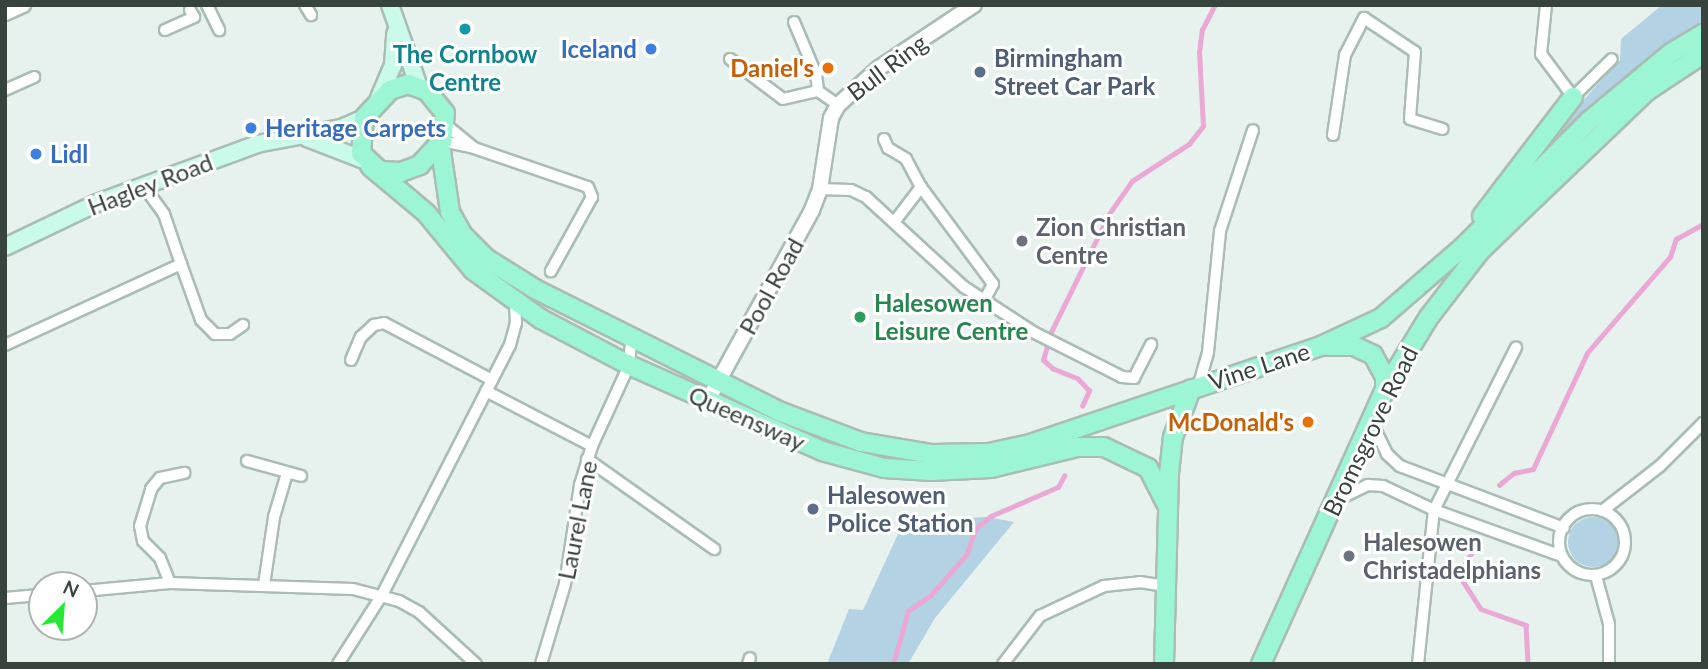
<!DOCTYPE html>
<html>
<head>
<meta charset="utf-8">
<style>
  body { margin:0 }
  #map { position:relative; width:1708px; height:669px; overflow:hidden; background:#e7f2ee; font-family:Lato,sans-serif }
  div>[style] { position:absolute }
  .green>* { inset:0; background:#b3d2e3 }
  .round { border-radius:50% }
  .stream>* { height:4.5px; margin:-2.25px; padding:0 2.25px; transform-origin:2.25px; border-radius:2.25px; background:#eaa8d5 }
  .roads { filter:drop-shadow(2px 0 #aabdb4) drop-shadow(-2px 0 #aabdb4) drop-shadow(0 2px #aabdb4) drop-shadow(0 -2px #aabdb4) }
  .minor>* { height:10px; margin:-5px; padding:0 5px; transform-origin:5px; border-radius:5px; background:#fff }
  .minor>.ring { margin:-5px; padding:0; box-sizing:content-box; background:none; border:10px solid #fff; border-radius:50% }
  .tertiary>* { height:14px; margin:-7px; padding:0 7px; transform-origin:7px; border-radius:7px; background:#fff }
  .secondary>* { height:16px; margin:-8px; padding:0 8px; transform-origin:8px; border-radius:8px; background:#c9faea }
  .primary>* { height:18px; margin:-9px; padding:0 9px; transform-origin:9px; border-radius:9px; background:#9cf6d4 }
  .dots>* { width:19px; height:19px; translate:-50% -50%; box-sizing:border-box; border:4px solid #fff; border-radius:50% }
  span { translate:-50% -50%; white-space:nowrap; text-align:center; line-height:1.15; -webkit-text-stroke:6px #fff; paint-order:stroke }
  .shop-label { font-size:24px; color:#366cbe; font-weight:700 }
  .right { translate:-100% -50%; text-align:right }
  .left { translate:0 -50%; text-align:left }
  .culture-label { font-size:24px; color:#0d838f; font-weight:700 }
  .service-label { font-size:24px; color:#4e5e75; font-weight:700 }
  .street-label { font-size:24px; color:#37443e }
  .food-label { font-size:24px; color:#c56008; font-weight:700 }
  .worship-label { font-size:24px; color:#5b616d; font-weight:700 }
  .leisure-label { font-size:24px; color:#27864d; font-weight:700 }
  .frame { position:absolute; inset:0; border:7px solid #37443e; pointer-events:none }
  .north { position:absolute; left:28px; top:571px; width:70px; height:70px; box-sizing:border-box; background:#fff; border:2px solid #afb4b2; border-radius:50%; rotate:25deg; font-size:19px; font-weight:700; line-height:28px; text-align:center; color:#37443e }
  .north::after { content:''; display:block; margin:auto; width:24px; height:32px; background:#28e834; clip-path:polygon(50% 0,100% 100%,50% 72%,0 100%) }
</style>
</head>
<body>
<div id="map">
  <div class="green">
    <i style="clip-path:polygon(1662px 5px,1703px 5px,1703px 26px,1661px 52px,1580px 115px,1554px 145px,1569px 116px,1620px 60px,1621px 39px)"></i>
    <i class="round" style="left:1568px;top:517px;width:50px;height:50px"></i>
    <i style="clip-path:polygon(987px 517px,1014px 522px,935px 618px,908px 664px,827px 664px,849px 609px,863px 610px,904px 521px)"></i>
  </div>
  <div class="stream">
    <i style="left:1082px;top:406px;width:17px;rotate:-65deg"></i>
    <i style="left:1089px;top:391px;width:16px;rotate:-133deg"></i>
    <i style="left:1078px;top:379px;width:27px;rotate:-158deg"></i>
    <i style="left:1053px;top:369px;width:13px;rotate:-138deg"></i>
    <i style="left:1043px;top:360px;width:29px;rotate:-74deg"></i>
    <i style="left:1051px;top:332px;width:131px;rotate:-63.8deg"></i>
    <i style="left:1109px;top:214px;width:40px;rotate:-55.1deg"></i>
    <i style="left:1132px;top:181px;width:68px;rotate:-33deg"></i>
    <i style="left:1189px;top:144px;width:23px;rotate:-52deg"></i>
    <i style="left:1203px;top:126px;width:73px;rotate:-93.1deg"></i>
    <i style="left:1199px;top:53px;width:23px;rotate:-83deg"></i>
    <i style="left:1202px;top:30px;width:28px;rotate:-63deg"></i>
    <i style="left:1499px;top:485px;width:19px;rotate:-39deg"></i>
    <i style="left:1514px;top:473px;width:19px;rotate:-12deg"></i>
    <i style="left:1533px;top:469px;width:128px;rotate:-65deg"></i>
    <i style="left:1587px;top:353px;width:127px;rotate:-49.2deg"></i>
    <i style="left:1670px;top:257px;width:19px;rotate:-72deg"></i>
    <i style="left:1676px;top:239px;width:31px;rotate:-29deg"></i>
    <i style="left:1475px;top:548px;width:31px;rotate:121deg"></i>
    <i style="left:1459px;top:575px;width:40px;rotate:57.1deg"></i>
    <i style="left:1481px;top:609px;width:48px;rotate:19.6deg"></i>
    <i style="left:1526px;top:625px;width:39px;rotate:87deg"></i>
    <i style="left:893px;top:664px;width:55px;rotate:-74.2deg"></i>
    <i style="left:908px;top:611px;width:28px;rotate:-35deg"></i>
    <i style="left:931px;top:595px;width:53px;rotate:-48.8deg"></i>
    <i style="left:966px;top:555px;width:29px;rotate:-70deg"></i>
    <i style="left:976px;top:528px;width:19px;rotate:-39deg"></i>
    <i style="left:991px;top:516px;width:73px;rotate:-23.4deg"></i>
    <i style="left:1058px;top:487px;width:13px;rotate:-61deg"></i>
  </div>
  <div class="roads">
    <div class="minor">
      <i style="left:207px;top:5px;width:28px;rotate:64deg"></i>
      <i style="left:305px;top:5px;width:12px;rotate:59deg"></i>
      <i style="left:1546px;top:5px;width:49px;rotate:95.8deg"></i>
      <i style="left:1541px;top:54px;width:54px;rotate:53.3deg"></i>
      <i style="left:1573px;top:97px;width:54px;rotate:-44.3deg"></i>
      <i style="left:1364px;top:18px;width:61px;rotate:33.7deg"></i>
      <i style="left:1415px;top:52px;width:67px;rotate:94.3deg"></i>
      <i style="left:1410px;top:119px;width:34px;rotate:17deg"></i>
      <i style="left:794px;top:22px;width:56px;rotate:67.1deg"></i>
      <i style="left:816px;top:74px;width:17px;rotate:83deg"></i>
      <i style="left:818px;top:91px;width:24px;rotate:35deg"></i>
      <i style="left:165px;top:30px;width:32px;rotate:-24deg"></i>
      <i style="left:194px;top:17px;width:8px;rotate:-120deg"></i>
      <i style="left:730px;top:59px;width:66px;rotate:37deg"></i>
      <i style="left:783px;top:99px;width:36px;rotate:-13deg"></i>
      <i style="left:5px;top:90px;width:32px;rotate:-24deg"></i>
      <i style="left:446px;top:125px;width:33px;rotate:39deg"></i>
      <i style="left:1333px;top:135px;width:81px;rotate:-81.5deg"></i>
      <i style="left:1345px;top:55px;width:42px;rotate:-62.8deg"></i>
      <i style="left:884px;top:139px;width:10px;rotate:66deg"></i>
      <i style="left:888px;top:148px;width:21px;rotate:31deg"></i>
      <i style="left:906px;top:159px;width:32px;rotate:62deg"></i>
      <i style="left:921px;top:187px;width:121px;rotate:53.4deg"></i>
      <i style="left:993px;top:284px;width:17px;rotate:118deg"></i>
      <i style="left:442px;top:141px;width:33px;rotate:12deg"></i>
      <i style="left:474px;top:148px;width:120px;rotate:18.9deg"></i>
      <i style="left:588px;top:187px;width:11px;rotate:68deg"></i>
      <i style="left:592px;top:197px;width:85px;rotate:119deg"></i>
      <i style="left:820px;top:189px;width:31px;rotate:2deg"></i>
      <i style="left:851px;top:190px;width:17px;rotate:25deg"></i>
      <i style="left:866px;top:197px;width:133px;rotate:42.6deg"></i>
      <i style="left:964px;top:287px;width:82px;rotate:33.1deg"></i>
      <i style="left:1033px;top:332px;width:100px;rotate:26.8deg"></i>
      <i style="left:1122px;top:377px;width:12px;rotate:5deg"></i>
      <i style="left:1134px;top:378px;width:38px;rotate:-63deg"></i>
      <i style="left:895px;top:221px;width:43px;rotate:-52.6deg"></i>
      <i style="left:181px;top:264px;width:59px;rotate:70.3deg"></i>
      <i style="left:201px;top:320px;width:20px;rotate:45deg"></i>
      <i style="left:215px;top:334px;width:15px"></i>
      <i style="left:230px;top:334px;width:16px;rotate:-35deg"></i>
      <i style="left:5px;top:345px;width:194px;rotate:-24.7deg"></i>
      <i style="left:181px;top:264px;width:53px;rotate:-108.8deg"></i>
      <i style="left:164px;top:214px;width:36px;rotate:-126deg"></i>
      <i style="left:351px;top:360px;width:25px;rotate:-67deg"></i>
      <i style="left:361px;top:337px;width:18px;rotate:-43deg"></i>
      <i style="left:374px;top:325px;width:10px;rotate:-11deg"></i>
      <i style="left:384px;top:323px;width:122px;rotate:27.8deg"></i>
      <i style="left:1199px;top:384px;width:33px;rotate:-74deg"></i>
      <i style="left:1208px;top:352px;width:122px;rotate:-84.3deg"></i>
      <i style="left:1220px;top:231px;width:106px;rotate:-71.9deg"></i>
      <i style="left:486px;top:391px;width:119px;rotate:27.4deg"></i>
      <i style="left:1371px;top:421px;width:37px;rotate:64deg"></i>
      <i style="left:1387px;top:454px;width:18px;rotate:43deg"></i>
      <i style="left:1400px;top:466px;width:175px;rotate:20.7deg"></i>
      <i style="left:587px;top:459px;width:156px;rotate:35.3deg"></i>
      <i style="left:247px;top:461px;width:56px;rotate:15.5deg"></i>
      <i style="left:1335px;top:501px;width:37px;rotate:-26deg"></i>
      <i style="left:1368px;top:485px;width:15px;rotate:4deg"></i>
      <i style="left:1383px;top:486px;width:56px;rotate:25.2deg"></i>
      <i style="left:1434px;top:510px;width:136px;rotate:19.8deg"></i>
      <i class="ring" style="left:1559px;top:509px;width:56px;height:56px"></i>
      <i style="left:1602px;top:511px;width:73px;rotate:-37.8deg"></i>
      <i style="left:1660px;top:466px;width:61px;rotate:-45deg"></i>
      <i style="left:1596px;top:576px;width:50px;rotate:74.8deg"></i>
      <i style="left:1609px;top:624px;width:40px;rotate:90deg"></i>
      <i style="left:170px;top:583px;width:27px;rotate:-112deg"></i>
      <i style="left:160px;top:558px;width:24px;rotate:-135deg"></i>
      <i style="left:143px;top:541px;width:15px;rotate:-101deg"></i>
      <i style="left:140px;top:526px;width:39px;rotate:-73deg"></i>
      <i style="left:151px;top:489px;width:14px;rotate:-51deg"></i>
      <i style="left:160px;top:478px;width:25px;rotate:-12deg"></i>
      <i style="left:264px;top:585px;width:69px;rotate:-81.6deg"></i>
      <i style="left:274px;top:517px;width:46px;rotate:-73.5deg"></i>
      <i style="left:84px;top:591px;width:86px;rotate:-5.3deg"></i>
      <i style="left:170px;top:583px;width:183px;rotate:1.9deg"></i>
      <i style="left:353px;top:589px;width:48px;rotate:14.6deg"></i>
      <i style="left:399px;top:601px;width:23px;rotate:29deg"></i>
      <i style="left:419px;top:612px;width:77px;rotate:42.4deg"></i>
      <i style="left:5px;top:598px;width:37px;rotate:-5deg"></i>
      <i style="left:338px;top:664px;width:82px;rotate:-57.5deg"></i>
      <i style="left:382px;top:595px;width:281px;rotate:-62.9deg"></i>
      <i style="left:510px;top:345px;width:23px;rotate:-75deg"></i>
      <i style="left:516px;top:323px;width:21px;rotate:-93deg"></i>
      <i style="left:541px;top:664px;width:84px;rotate:-73.3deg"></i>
      <i style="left:565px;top:584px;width:100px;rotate:-81.4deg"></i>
      <i style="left:580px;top:485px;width:41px;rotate:-72.9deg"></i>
      <i style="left:592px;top:446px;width:89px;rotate:-65.4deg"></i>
      <i style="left:629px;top:365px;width:25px;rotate:-85deg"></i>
      <i style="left:748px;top:664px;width:6px;rotate:-72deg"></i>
      <i style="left:1003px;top:664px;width:61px;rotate:-52.4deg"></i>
      <i style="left:1040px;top:616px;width:71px;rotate:-25.1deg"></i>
      <i style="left:1104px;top:586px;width:36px;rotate:-6deg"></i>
      <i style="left:1140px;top:582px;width:24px;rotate:9deg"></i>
      <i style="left:1418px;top:664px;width:155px;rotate:-84.1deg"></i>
      <i style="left:1434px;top:510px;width:182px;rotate:-63.2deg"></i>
    </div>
    <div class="tertiary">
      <i style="left:5px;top:13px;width:20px;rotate:-24deg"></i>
      <i style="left:707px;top:402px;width:219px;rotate:-61.3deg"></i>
      <i style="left:812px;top:210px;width:22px;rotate:-69deg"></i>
      <i style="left:820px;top:189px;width:72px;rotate:-81.2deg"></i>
      <i style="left:831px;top:118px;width:15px;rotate:-62deg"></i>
      <i style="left:838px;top:105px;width:55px;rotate:-42.1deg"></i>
      <i style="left:879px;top:68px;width:114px;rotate:-33.6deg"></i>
    </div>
    <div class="secondary">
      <i style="left:390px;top:5px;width:87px;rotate:70.5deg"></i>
      <i style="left:379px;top:98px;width:36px;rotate:-67deg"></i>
      <i style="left:393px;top:65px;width:32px;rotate:-86deg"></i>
      <i style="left:307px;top:138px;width:61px;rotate:21.1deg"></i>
      <i style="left:5px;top:247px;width:102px;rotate:-25.6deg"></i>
      <i style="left:97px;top:203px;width:171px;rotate:-20.2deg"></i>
      <i style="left:257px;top:144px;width:86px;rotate:-10.8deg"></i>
      <i style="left:341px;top:128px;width:25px;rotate:-23deg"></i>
    </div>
    <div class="primary">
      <i style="left:408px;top:84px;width:20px;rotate:20deg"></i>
      <i style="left:427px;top:91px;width:28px;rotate:51deg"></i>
      <i style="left:445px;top:113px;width:28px;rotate:96deg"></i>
      <i style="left:442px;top:141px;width:33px;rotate:133deg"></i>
      <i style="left:420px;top:165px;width:20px;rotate:160deg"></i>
      <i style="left:401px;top:172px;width:21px;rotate:-177deg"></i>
      <i style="left:380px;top:171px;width:26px;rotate:-137deg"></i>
      <i style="left:361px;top:153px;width:35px;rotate:-85deg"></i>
      <i style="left:364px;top:118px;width:38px;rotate:-47deg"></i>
      <i style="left:390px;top:90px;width:19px;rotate:-18deg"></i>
      <i style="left:440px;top:144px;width:69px;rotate:81.6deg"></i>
      <i style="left:450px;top:212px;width:25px;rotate:61deg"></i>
      <i style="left:462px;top:234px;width:35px;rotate:45deg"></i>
      <i style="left:487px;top:259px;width:57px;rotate:32deg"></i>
      <i style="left:535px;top:289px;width:275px;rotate:26.6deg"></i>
      <i style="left:781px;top:412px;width:85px;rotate:20.6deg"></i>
      <i style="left:861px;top:442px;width:72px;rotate:9.6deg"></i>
      <i style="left:932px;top:454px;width:57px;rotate:-1deg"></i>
      <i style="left:989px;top:453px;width:42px;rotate:-12.4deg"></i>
      <i style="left:1030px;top:444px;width:307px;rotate:-18.6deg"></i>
      <i style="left:1321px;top:346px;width:66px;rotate:-25deg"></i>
      <i style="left:1381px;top:318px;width:110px;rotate:-40.9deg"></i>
      <i style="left:1464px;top:246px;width:177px;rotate:-45deg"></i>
      <i style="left:1589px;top:121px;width:107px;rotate:-39.7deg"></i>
      <i style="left:1671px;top:53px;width:37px;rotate:-31deg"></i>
      <i style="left:370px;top:166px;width:73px;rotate:40deg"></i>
      <i style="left:426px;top:213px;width:74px;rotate:50.5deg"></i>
      <i style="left:473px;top:270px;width:84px;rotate:35.8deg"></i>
      <i style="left:541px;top:319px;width:99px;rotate:27.6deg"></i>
      <i style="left:629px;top:365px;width:211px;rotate:24deg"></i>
      <i style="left:822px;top:451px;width:64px;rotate:15.3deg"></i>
      <i style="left:884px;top:468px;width:47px;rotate:3.7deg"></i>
      <i style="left:931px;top:471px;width:60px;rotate:-2.9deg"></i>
      <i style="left:991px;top:468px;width:89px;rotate:-13.6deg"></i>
      <i style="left:1078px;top:447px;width:26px"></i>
      <i style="left:1104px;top:447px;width:49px;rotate:25.5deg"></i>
      <i style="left:1148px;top:468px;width:42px;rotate:62.8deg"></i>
      <i style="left:1482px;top:216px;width:150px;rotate:-52.6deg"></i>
      <i style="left:1328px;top:346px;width:26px"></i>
      <i style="left:1354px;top:346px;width:21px;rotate:25deg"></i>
      <i style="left:1373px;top:355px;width:25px;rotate:61deg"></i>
      <i style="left:1385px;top:377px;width:12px;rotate:90deg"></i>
      <i style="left:1164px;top:664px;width:190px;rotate:-88.5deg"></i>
      <i style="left:1169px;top:474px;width:37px;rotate:-84deg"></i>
      <i style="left:1173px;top:437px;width:51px;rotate:-69.4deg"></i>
      <i style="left:1261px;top:664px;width:302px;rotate:-65.7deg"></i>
      <i style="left:1385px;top:389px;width:84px;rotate:-58.6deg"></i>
      <i style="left:1429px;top:317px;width:83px;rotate:-52.3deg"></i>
      <i style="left:1480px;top:251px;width:78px;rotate:-44deg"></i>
      <i style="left:1536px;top:197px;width:153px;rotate:-43.7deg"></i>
      <i style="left:1647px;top:91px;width:67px;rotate:-33.5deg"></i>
    </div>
  </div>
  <div class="dots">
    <i style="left:465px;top:29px;background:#0f9aa8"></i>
    <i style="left:651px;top:49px;background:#3f7fe0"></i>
    <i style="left:828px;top:68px;background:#e8710a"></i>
    <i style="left:980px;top:72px;background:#5c6f8a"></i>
    <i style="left:251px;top:128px;background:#3f7fe0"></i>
    <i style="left:36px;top:154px;background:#3f7fe0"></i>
    <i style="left:1022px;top:241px;background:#6b7280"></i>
    <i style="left:860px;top:317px;background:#2e9e5b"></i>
    <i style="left:1308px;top:422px;background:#e8710a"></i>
    <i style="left:813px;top:509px;background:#5c6f8a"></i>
    <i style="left:1349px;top:556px;background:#6b7280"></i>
  </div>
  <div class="shop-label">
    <span class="right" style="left:637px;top:49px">Iceland</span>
    <span class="left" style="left:265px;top:128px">Heritage Carpets</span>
    <span class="left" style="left:50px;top:154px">Lidl</span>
  </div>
  <div class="culture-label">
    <span style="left:465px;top:68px">The Cornbow<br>Centre</span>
  </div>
  <div class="service-label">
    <span class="left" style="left:994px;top:72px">Birmingham<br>Street Car Park</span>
    <span class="left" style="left:827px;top:509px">Halesowen<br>Police Station</span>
  </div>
  <div class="street-label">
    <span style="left:887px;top:67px;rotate:-37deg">Bull Ring</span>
    <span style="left:150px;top:184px;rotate:-21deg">Hagley Road</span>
    <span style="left:771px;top:286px;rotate:-61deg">Pool Road</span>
    <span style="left:1259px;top:366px;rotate:-18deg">Vine Lane</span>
    <span style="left:747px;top:418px;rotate:24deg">Queensway</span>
    <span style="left:1370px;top:431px;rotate:-64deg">Bromsgrove Road</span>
    <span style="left:577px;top:520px;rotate:-79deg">Laurel Lane</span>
  </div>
  <div class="food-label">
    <span class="right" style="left:814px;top:68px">Daniel's</span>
    <span class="right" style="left:1294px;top:422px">McDonald's</span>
  </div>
  <div class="worship-label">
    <span class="left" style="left:1036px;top:241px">Zion Christian<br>Centre</span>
    <span class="left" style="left:1363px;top:556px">Halesowen<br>Christadelphians</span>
  </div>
  <div class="leisure-label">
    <span class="left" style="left:874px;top:317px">Halesowen<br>Leisure Centre</span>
  </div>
  <div class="frame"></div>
  <div class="north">N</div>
</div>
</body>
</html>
